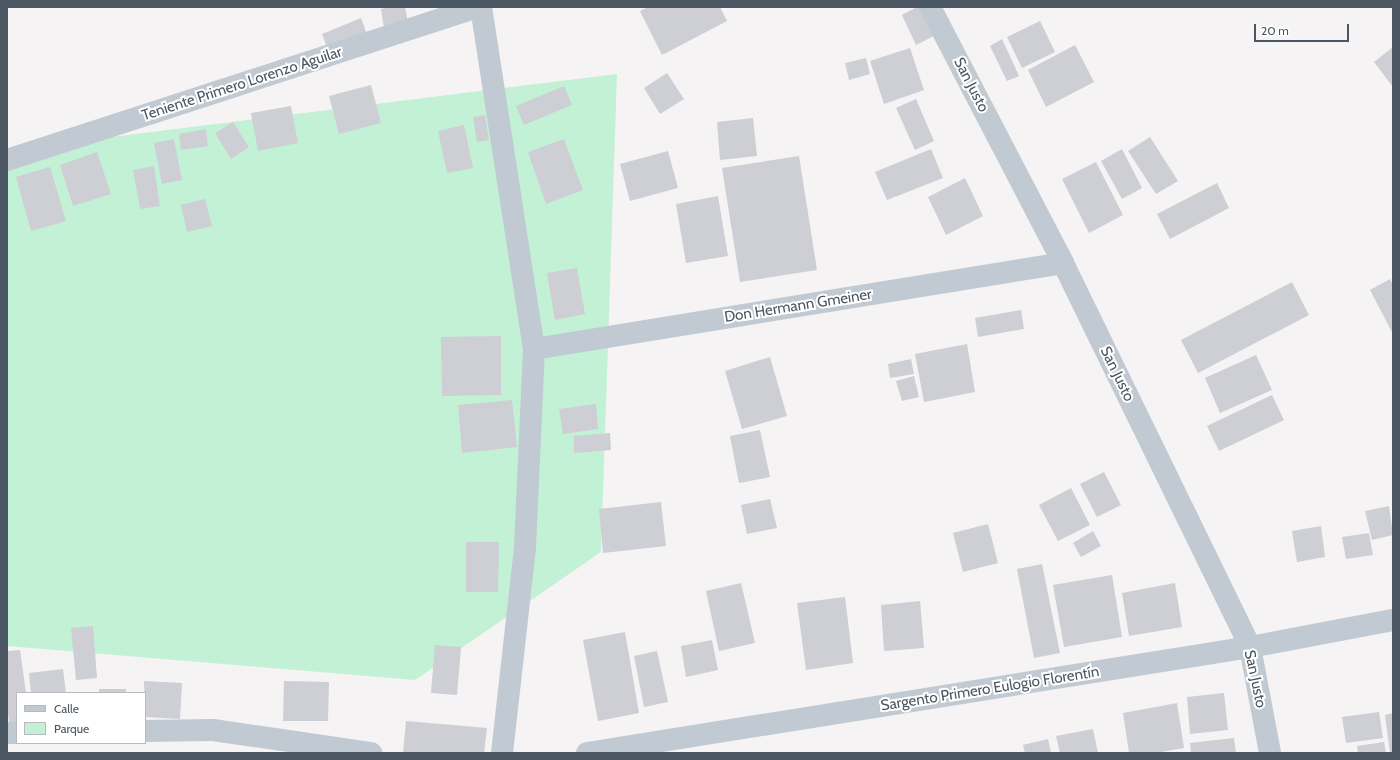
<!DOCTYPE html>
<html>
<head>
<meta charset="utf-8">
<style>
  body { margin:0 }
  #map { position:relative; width:1400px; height:760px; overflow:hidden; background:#f5f3f3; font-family:Cabin,sans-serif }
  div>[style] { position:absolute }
  .green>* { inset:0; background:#c3f1d5 }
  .building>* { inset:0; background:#cdcfd5 }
  .minor>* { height:22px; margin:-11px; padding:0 11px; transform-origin:11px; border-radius:11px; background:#c1cad2 }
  span { translate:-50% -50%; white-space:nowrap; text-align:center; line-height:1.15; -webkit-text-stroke:4px #fff; paint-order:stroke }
  .street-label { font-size:15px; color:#4a5661 }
  .frame { position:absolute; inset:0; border:8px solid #4a5661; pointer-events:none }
  .legend { position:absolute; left:16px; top:692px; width:130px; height:52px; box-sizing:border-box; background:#fff; border:1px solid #b7bbc0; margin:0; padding:5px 7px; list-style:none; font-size:12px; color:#4a5661 }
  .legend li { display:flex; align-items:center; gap:8px; height:20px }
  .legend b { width:20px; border:1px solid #b7bbc0 }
  .scale { position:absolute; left:1254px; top:24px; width:95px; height:18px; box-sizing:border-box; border:2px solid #4a5661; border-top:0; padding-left:5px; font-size:12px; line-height:14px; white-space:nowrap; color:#4a5661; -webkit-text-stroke:3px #fff; paint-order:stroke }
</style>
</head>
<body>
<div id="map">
  <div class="green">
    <i style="clip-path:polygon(617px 74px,601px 552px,415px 680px,7px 646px,7px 150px)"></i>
  </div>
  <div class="building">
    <i style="clip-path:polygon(391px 7px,405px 7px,408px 23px,384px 28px,381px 9px)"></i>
    <i style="clip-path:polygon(648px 7px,720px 7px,727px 21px,662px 55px,640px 11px)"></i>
    <i style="clip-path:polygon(917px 7px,923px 7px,936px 35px,916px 45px,902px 15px)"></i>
    <i style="clip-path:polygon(361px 18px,368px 37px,329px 53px,322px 34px)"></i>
    <i style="clip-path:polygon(1040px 21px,1055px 52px,1022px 68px,1007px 37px)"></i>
    <i style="clip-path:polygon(1002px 39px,1019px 76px,1007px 81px,990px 46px)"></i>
    <i style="clip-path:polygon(1075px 45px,1094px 82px,1046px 107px,1028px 70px)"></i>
    <i style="clip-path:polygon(1393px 47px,1393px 87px,1374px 62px)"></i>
    <i style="clip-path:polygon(910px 48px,924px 90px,884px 104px,870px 61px)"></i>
    <i style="clip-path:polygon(866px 58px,870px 74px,849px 80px,845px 63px)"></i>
    <i style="clip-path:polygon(667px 73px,684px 99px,660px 114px,644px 88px)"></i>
    <i style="clip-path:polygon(371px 85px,381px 123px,339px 134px,329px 96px)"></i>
    <i style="clip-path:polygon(564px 86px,572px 105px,524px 125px,516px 106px)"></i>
    <i style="clip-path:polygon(916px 99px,934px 141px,915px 150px,896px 108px)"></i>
    <i style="clip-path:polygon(291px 106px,298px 143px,258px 151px,251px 113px)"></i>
    <i style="clip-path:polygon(485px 115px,489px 140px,477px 142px,473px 117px)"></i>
    <i style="clip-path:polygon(753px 118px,757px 156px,720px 160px,717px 122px)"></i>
    <i style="clip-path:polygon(233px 122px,249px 147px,231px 159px,215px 133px)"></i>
    <i style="clip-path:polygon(464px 125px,473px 168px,447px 173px,438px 131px)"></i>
    <i style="clip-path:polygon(206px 129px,208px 146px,181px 150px,179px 134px)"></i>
    <i style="clip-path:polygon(1150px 137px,1178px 181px,1156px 194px,1128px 151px)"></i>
    <i style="clip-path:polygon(174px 139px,182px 180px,162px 184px,154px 143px)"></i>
    <i style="clip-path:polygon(564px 139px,583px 190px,546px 204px,528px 152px)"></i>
    <i style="clip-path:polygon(931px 149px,943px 178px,887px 200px,875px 172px)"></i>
    <i style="clip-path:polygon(1122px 149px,1142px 188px,1122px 199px,1101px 161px)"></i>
    <i style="clip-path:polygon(668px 151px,678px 188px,630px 201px,620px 164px)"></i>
    <i style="clip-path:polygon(97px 152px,111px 194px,73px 206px,60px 165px)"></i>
    <i style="clip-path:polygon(799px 156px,817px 270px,740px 282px,722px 168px)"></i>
    <i style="clip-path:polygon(1096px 162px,1123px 215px,1089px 233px,1062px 179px)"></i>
    <i style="clip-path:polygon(154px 166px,160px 206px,140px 209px,133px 170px)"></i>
    <i style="clip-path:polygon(50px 167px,66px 221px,31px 231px,16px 177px)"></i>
    <i style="clip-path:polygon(965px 178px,983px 216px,946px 235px,928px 197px)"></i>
    <i style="clip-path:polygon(1217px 183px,1229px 208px,1170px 239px,1157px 214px)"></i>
    <i style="clip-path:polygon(718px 196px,728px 256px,686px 263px,676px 204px)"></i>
    <i style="clip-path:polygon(205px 199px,212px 226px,187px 232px,181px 205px)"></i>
    <i style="clip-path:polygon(577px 268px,585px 314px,555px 320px,547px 273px)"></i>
    <i style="clip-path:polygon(1390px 279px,1393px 285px,1393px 334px,1370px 290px)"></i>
    <i style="clip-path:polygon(1292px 282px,1309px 315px,1198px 373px,1181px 340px)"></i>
    <i style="clip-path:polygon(1021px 310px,1024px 329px,978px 337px,975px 318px)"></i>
    <i style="clip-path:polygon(501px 336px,501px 395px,442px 396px,441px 337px)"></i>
    <i style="clip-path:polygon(967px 344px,975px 392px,924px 402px,915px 354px)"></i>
    <i style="clip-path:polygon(1256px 355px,1272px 390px,1220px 413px,1205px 378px)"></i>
    <i style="clip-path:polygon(770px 357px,787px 416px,742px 429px,725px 371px)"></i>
    <i style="clip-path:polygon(911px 359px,914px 374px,890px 378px,888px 364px)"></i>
    <i style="clip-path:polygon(914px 376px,919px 397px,902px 401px,896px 381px)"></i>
    <i style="clip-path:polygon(1272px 395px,1284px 420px,1219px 451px,1207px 426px)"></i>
    <i style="clip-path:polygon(512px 400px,517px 447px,462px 453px,458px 405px)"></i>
    <i style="clip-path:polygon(596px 404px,598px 429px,563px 434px,559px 409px)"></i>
    <i style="clip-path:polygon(760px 430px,770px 477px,739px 483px,730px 436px)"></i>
    <i style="clip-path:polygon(610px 433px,611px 450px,574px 453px,574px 436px)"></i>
    <i style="clip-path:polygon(1104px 472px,1121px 505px,1097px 517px,1080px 484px)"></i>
    <i style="clip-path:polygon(1071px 488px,1090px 525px,1058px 541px,1039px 505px)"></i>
    <i style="clip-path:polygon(770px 499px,777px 528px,747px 534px,741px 505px)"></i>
    <i style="clip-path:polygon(661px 502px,666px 546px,603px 553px,599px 509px)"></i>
    <i style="clip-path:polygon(1389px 506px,1393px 535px,1372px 540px,1365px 511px)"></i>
    <i style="clip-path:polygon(988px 524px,998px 563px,963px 572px,953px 533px)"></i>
    <i style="clip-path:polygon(1321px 526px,1325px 557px,1297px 562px,1292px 531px)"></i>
    <i style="clip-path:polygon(1093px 531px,1101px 546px,1081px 557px,1073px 543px)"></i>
    <i style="clip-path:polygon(1369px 533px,1373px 555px,1346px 559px,1342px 537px)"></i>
    <i style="clip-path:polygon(466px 542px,499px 542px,498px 592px,466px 592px)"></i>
    <i style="clip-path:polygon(1042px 564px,1060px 653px,1034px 658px,1017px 569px)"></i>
    <i style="clip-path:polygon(1112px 575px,1122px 637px,1064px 647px,1053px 585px)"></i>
    <i style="clip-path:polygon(741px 583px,755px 643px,719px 651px,706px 591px)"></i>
    <i style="clip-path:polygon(1175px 583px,1182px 627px,1129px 636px,1122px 593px)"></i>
    <i style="clip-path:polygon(845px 597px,853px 663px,806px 670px,797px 603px)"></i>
    <i style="clip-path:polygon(920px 601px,924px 648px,884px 651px,881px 605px)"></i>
    <i style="clip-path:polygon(93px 626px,97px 678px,76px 680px,71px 628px)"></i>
    <i style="clip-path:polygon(625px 632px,639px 713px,598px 721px,583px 640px)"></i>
    <i style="clip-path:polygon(712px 640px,718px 670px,686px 677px,681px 646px)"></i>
    <i style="clip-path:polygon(435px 645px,461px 647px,457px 695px,431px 693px)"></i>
    <i style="clip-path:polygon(20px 650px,26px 693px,17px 693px,17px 728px,10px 729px,7px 706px,7px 651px)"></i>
    <i style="clip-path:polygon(657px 651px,668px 702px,644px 707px,634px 656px)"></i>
    <i style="clip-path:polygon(63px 669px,66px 693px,31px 693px,29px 673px)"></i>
    <i style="clip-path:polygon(144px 681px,182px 683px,180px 719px,145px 717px)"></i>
    <i style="clip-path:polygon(284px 681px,329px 682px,328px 721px,283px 721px)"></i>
    <i style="clip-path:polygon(99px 689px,126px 689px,126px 693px,99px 693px)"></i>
    <i style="clip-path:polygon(1224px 693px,1228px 730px,1190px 734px,1187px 697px)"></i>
    <i style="clip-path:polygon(1177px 703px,1184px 748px,1155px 753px,1129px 753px,1123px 713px)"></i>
    <i style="clip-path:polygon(1379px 712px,1383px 738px,1346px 743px,1342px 717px)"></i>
    <i style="clip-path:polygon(1393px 713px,1393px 753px,1390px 753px,1385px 715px)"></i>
    <i style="clip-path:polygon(406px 721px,487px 728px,484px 753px,403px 753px)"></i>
    <i style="clip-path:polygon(1093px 729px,1098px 753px,1060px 753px,1056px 736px)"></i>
    <i style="clip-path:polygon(1234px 738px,1236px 753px,1191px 753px,1190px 743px)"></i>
    <i style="clip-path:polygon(1048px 739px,1051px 753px,1025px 753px,1023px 745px)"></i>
    <i style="clip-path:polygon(1384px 742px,1386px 753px,1358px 753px,1357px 746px)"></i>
  </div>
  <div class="minor">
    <i style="left:481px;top:7px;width:346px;rotate:81.2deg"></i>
    <i style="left:534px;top:349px;width:199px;rotate:92.6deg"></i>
    <i style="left:525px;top:548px;width:206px;rotate:96.4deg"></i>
    <i style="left:930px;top:7px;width:288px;rotate:62.5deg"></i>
    <i style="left:1063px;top:263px;width:427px;rotate:64deg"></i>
    <i style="left:1250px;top:647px;width:108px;rotate:79.3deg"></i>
    <i style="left:7px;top:160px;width:494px;rotate:-18deg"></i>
    <i style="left:534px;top:349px;width:536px;rotate:-9.23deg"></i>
    <i style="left:145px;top:731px;width:68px;rotate:-0.8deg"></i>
    <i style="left:213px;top:730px;width:160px;rotate:8.3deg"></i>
    <i style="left:7px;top:733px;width:10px"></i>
    <i style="left:587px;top:753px;width:671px;rotate:-9.08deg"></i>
    <i style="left:1250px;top:647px;width:146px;rotate:-10.7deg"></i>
  </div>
  <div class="street-label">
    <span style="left:242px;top:84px;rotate:-18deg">Teniente Primero Lorenzo Aguilar</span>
    <span style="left:971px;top:85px;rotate:63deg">San Justo</span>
    <span style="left:798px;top:306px;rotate:-9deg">Don Hermann Gmeiner</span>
    <span style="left:1117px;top:374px;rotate:64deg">San Justo</span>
    <span style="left:1255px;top:679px;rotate:78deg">San Justo</span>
    <span style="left:990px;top:689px;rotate:-9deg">Sargento Primero Eulogio Florentín</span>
  </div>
  <div class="frame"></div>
  <ul class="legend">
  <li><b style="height:5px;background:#c1cad2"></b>Calle</li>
  <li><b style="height:11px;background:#c3f1d5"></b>Parque</li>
  </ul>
  <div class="scale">20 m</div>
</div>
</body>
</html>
